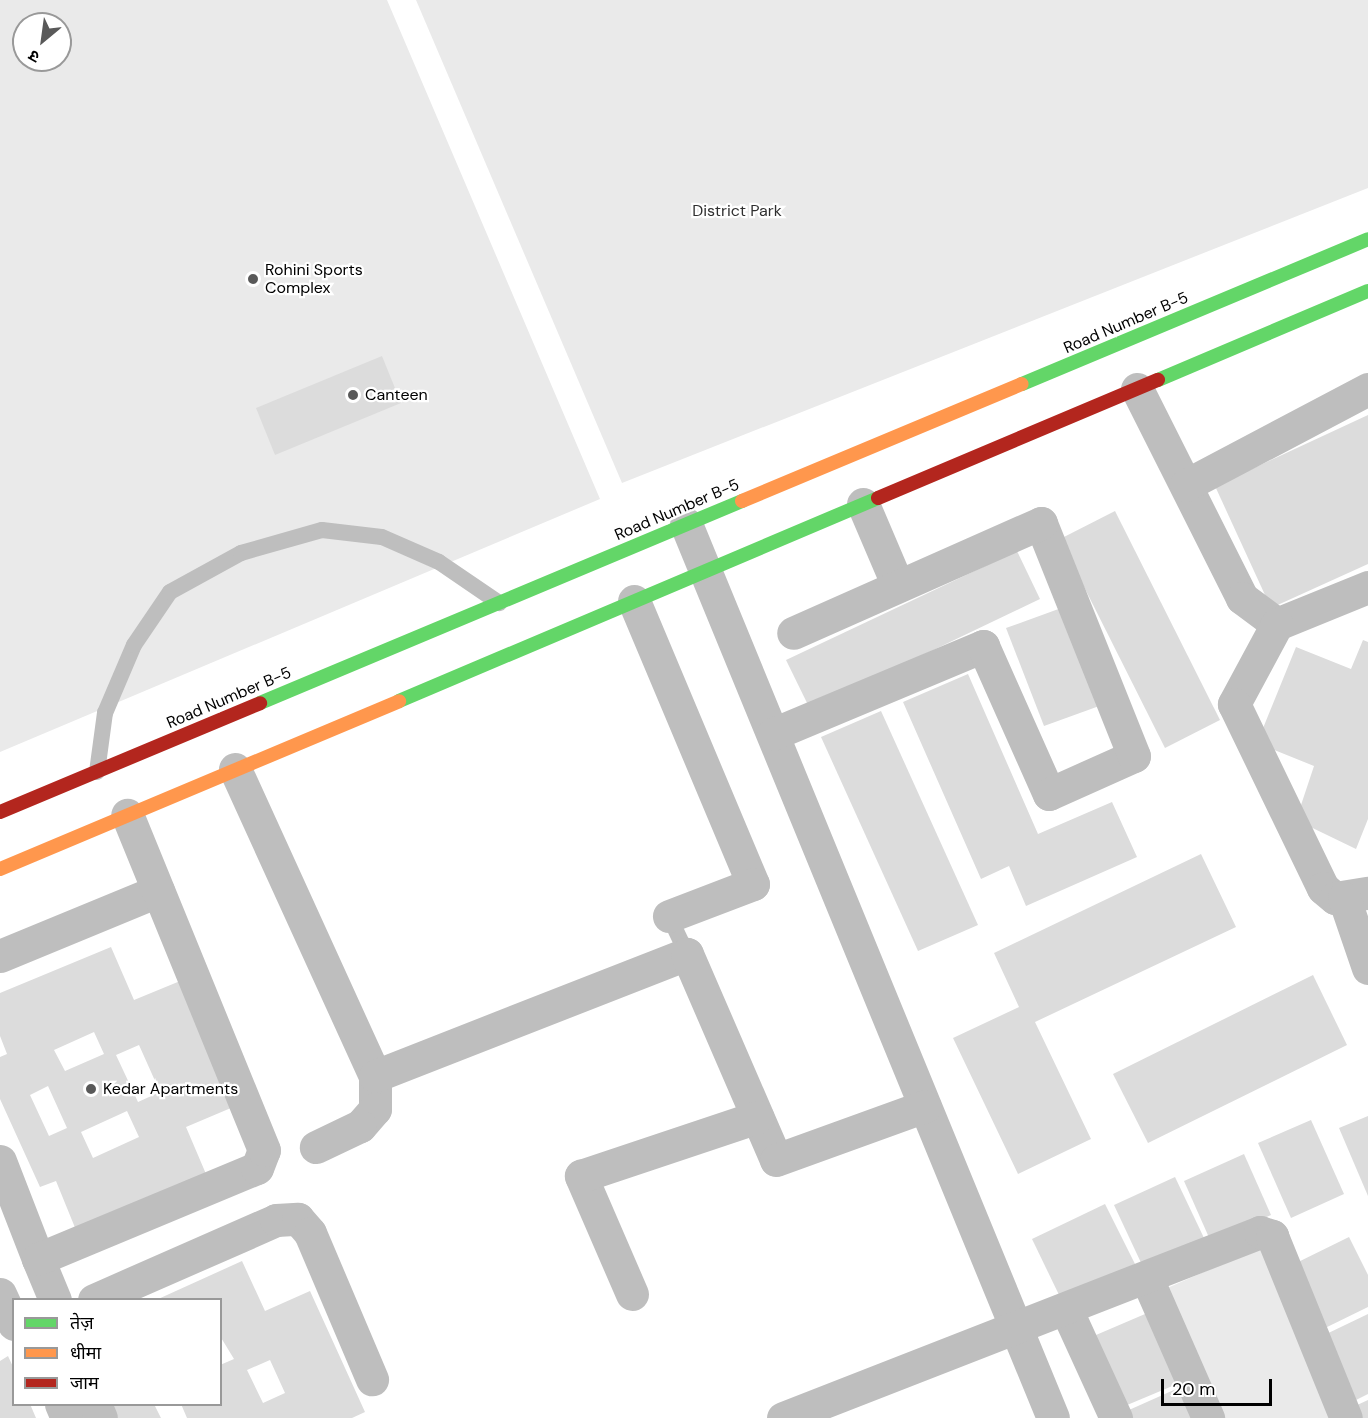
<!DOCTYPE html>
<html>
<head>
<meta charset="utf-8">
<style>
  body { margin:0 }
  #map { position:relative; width:1368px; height:1418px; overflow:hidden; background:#fff; font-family:"DM Sans","Noto Sans Devanagari",sans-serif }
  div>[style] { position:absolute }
  .green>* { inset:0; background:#eaeaea }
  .building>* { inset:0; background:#dcdcdc }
  .lane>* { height:16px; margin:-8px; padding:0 8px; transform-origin:8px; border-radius:8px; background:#bebebe }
  .street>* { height:33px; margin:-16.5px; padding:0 16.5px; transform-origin:16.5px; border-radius:16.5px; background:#bebebe }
  .fast>* { height:14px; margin:-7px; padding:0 7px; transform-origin:7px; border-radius:7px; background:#63d668 }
  .slow>* { height:14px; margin:-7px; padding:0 7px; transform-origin:7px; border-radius:7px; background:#ff974d }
  .jam>* { height:14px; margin:-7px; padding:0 7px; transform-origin:7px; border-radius:7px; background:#b3261e }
  .dots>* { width:16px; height:16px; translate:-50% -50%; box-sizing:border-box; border:3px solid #fff; border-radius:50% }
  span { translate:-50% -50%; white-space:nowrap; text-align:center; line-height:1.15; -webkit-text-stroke:4.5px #fff; paint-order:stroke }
  .park-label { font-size:16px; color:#2f2f2f }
  .poi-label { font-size:16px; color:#000 }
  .left { translate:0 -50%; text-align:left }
  .street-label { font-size:16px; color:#000 }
  .legend { position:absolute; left:12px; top:1298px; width:210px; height:108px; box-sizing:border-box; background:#fff; border:2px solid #999; margin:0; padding:8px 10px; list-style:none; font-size:18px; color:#000 }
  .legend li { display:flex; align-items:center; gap:12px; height:30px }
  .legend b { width:30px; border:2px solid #999 }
  .north { position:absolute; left:12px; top:12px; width:60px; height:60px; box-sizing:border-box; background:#fff; border:2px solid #999; border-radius:50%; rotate:209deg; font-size:16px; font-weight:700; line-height:24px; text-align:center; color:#000 }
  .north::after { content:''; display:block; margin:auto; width:21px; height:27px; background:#595959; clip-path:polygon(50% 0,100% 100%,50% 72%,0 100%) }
  .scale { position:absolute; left:1161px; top:1379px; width:111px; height:27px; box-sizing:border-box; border:3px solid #000; border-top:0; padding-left:8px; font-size:18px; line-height:21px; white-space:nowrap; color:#000; -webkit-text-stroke:4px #fff; paint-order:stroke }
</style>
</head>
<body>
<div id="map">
  <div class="green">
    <i style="clip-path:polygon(evenodd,0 0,387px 0,600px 499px,0 752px,0 0,24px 24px,60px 24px,60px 60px,24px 60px,24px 24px)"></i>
    <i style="clip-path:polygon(416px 0,1368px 0,1368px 188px,622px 483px)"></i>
    <i style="clip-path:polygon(1263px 1246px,1338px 1418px,1222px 1418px,1165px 1289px)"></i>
  </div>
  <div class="building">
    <i style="clip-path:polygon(382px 356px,401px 403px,275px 455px,256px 408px)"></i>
    <i style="clip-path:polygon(1368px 415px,1368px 564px,1271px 608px,1215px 486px)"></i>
    <i style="clip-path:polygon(1115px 511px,1220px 720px,1165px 748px,1060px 539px)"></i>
    <i style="clip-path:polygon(1017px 551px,1040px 599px,810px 709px,786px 660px)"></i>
    <i style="clip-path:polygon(1064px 607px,1102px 705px,1044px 726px,1006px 628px)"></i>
    <i style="clip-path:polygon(1363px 640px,1368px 642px,1368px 819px,1356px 849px,1296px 820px,1314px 766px,1257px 743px,1296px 647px,1351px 669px)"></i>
    <i style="clip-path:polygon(968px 674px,1038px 834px,1112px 802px,1137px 857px,1026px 906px,1009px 866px,981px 879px,903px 702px)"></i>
    <i style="clip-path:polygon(881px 711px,978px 925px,918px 951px,821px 737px)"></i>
    <i style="clip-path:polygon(1201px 854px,1236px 927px,1035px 1022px,1091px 1139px,1018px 1174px,953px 1038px,1019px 1007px,994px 953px)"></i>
    <i style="clip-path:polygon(evenodd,111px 947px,134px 1000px,185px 979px,238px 1105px,186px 1127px,209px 1181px,78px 1235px,56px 1181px,40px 1187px,0 1099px,0 1057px,7px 1054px,0 1036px,0 993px,111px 947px,94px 1032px,104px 1054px,65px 1071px,54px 1050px,94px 1032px,111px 947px,139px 1045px,160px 1092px,138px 1102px,116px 1055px,139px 1045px,111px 947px,48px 1086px,67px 1128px,49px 1136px,30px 1095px,48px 1086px,111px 947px,127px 1111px,139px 1137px,93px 1158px,81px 1132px,127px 1111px)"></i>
    <i style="clip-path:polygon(1313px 975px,1347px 1045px,1148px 1143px,1113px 1074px)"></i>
    <i style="clip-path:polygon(1368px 1116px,1368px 1196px,1339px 1128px)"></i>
    <i style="clip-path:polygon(1311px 1120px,1344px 1194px,1291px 1218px,1258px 1143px)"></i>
    <i style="clip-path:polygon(1244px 1154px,1271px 1215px,1211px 1242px,1184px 1181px)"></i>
    <i style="clip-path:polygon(1175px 1177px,1204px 1238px,1143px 1267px,1114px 1205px)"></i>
    <i style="clip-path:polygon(1105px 1204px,1135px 1264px,1061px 1299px,1032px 1239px)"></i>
    <i style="clip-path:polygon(1349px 1237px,1368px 1275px,1368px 1307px,1321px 1330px,1288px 1267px)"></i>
    <i style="clip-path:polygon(evenodd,242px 1261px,265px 1311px,310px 1291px,365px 1412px,352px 1418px,187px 1418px,181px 1404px,220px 1404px,220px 1365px,234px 1359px,220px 1336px,220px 1300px,156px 1300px,242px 1261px,270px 1360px,285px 1393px,263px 1403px,247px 1370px,270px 1360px)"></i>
    <i style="clip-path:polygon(1152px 1311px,1182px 1382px,1120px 1408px,1089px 1338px)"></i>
    <i style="clip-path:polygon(1368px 1314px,1368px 1394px,1350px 1403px,1318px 1338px)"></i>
    <i style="clip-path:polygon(8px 1356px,14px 1369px,14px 1404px,30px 1404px,36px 1418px,0 1418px,0 1361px)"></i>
    <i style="clip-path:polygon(1185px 1385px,1200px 1418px,1122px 1418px,1120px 1414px)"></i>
    <i style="clip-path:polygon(1368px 1400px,1368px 1418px,1361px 1418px,1355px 1406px)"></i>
    <i style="clip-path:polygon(98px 1404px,160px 1404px,155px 1406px,161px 1418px,104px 1418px)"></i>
  </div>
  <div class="lane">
    <i style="left:97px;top:772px;width:60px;rotate:-82.3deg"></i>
    <i style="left:105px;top:713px;width:74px;rotate:-66.9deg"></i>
    <i style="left:134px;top:645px;width:64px;rotate:-55.8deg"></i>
    <i style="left:170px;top:592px;width:81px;rotate:-28.8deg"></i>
    <i style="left:241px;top:553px;width:84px;rotate:-15.9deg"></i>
    <i style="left:322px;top:530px;width:60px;rotate:6.7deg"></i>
    <i style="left:382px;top:537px;width:62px;rotate:23.7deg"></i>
    <i style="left:439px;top:562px;width:73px;rotate:34.3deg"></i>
    <i style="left:669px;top:916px;width:42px;rotate:64.7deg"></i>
  </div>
  <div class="street">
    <i style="left:1137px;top:389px;width:234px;rotate:63.3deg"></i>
    <i style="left:1242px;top:598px;width:44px;rotate:36.6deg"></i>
    <i style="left:1186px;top:485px;width:206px;rotate:-27.8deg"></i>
    <i style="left:863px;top:504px;width:89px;rotate:66.9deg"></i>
    <i style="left:686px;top:524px;width:966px;rotate:67.68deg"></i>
    <i style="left:1368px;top:587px;width:98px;rotate:157.9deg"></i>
    <i style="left:1277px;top:624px;width:91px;rotate:118.3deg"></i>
    <i style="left:1234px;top:704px;width:204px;rotate:64.2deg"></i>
    <i style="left:1323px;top:888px;width:16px;rotate:40deg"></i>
    <i style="left:1335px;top:898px;width:33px;rotate:-9deg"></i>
    <i style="left:634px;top:601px;width:307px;rotate:67.2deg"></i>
    <i style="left:753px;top:884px;width:90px;rotate:159.1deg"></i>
    <i style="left:773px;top:734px;width:228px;rotate:-22.7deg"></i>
    <i style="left:983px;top:646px;width:162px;rotate:66deg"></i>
    <i style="left:1049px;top:794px;width:93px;rotate:-24.1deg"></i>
    <i style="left:1134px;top:756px;width:251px;rotate:-111.8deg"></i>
    <i style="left:1041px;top:523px;width:271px;rotate:156.1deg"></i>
    <i style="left:235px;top:769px;width:337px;rotate:65.5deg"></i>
    <i style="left:375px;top:1076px;width:33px;rotate:90deg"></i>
    <i style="left:375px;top:1109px;width:23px;rotate:131deg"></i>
    <i style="left:360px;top:1126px;width:49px;rotate:154.5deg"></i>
    <i style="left:1344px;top:898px;width:74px;rotate:71.1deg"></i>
    <i style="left:0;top:956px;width:171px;rotate:-22.4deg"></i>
    <i style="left:375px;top:1076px;width:335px;rotate:-21.4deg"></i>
    <i style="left:687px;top:954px;width:224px;rotate:66.6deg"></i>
    <i style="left:776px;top:1160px;width:158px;rotate:-19.9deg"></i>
    <i style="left:0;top:1161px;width:105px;rotate:68.8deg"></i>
    <i style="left:1148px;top:1281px;width:150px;rotate:66.3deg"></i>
    <i style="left:0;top:1294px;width:33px;rotate:65deg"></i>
    <i style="left:632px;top:1294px;width:129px;rotate:-113.4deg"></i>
    <i style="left:581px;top:1176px;width:186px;rotate:-18.5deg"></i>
    <i style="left:55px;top:1300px;width:44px;rotate:-112.5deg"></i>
    <i style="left:38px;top:1259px;width:237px;rotate:-22.6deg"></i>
    <i style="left:257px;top:1168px;width:19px;rotate:-69deg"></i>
    <i style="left:264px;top:1150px;width:362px;rotate:-112.2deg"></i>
    <i style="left:94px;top:1300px;width:199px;rotate:-23.7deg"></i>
    <i style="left:276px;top:1220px;width:22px;rotate:-3deg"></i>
    <i style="left:298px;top:1219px;width:18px;rotate:49deg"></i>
    <i style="left:310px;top:1233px;width:159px;rotate:67deg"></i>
    <i style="left:1067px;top:1311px;width:118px;rotate:65.4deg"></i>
    <i style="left:61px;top:1404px;width:15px;rotate:67deg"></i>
    <i style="left:95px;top:1404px;width:15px;rotate:67deg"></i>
    <i style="left:783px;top:1418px;width:512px;rotate:-21.3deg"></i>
    <i style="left:1260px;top:1232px;width:13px;rotate:18deg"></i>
    <i style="left:1272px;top:1236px;width:196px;rotate:67.9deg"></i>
  </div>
  <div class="fast">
    <i style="left:1158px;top:380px;width:228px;rotate:-23deg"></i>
    <i style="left:1022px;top:384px;width:375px;rotate:-22.7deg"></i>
    <i style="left:399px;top:701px;width:520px;rotate:-22.97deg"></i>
    <i style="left:260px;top:703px;width:523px;rotate:-22.74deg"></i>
  </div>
  <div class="slow">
    <i style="left:742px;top:501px;width:303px;rotate:-22.7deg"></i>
    <i style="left:0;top:869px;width:433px;rotate:-22.8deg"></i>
  </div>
  <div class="jam">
    <i style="left:878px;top:498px;width:304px;rotate:-22.9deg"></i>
    <i style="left:0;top:812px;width:282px;rotate:-22.7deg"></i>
  </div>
  <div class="dots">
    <i style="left:253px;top:279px;background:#595959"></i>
    <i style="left:353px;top:395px;background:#595959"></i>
    <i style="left:91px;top:1089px;background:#595959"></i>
  </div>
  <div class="park-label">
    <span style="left:737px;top:211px">District Park</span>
  </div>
  <div class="poi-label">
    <span class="left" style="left:265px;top:279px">Rohini Sports<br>Complex</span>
    <span class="left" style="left:365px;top:395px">Canteen</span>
    <span class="left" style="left:103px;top:1089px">Kedar Apartments</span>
  </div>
  <div class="street-label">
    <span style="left:1126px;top:323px;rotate:-23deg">Road Number B-5</span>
    <span style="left:677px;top:510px;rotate:-23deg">Road Number B-5</span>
    <span style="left:229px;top:698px;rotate:-23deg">Road Number B-5</span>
  </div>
  <ul class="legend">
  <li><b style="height:8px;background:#63d668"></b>तेज़</li>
  <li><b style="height:8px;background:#ff974d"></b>धीमा</li>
  <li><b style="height:8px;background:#b3261e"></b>जाम</li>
  </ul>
  <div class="north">उ</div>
  <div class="scale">20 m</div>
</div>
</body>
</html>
